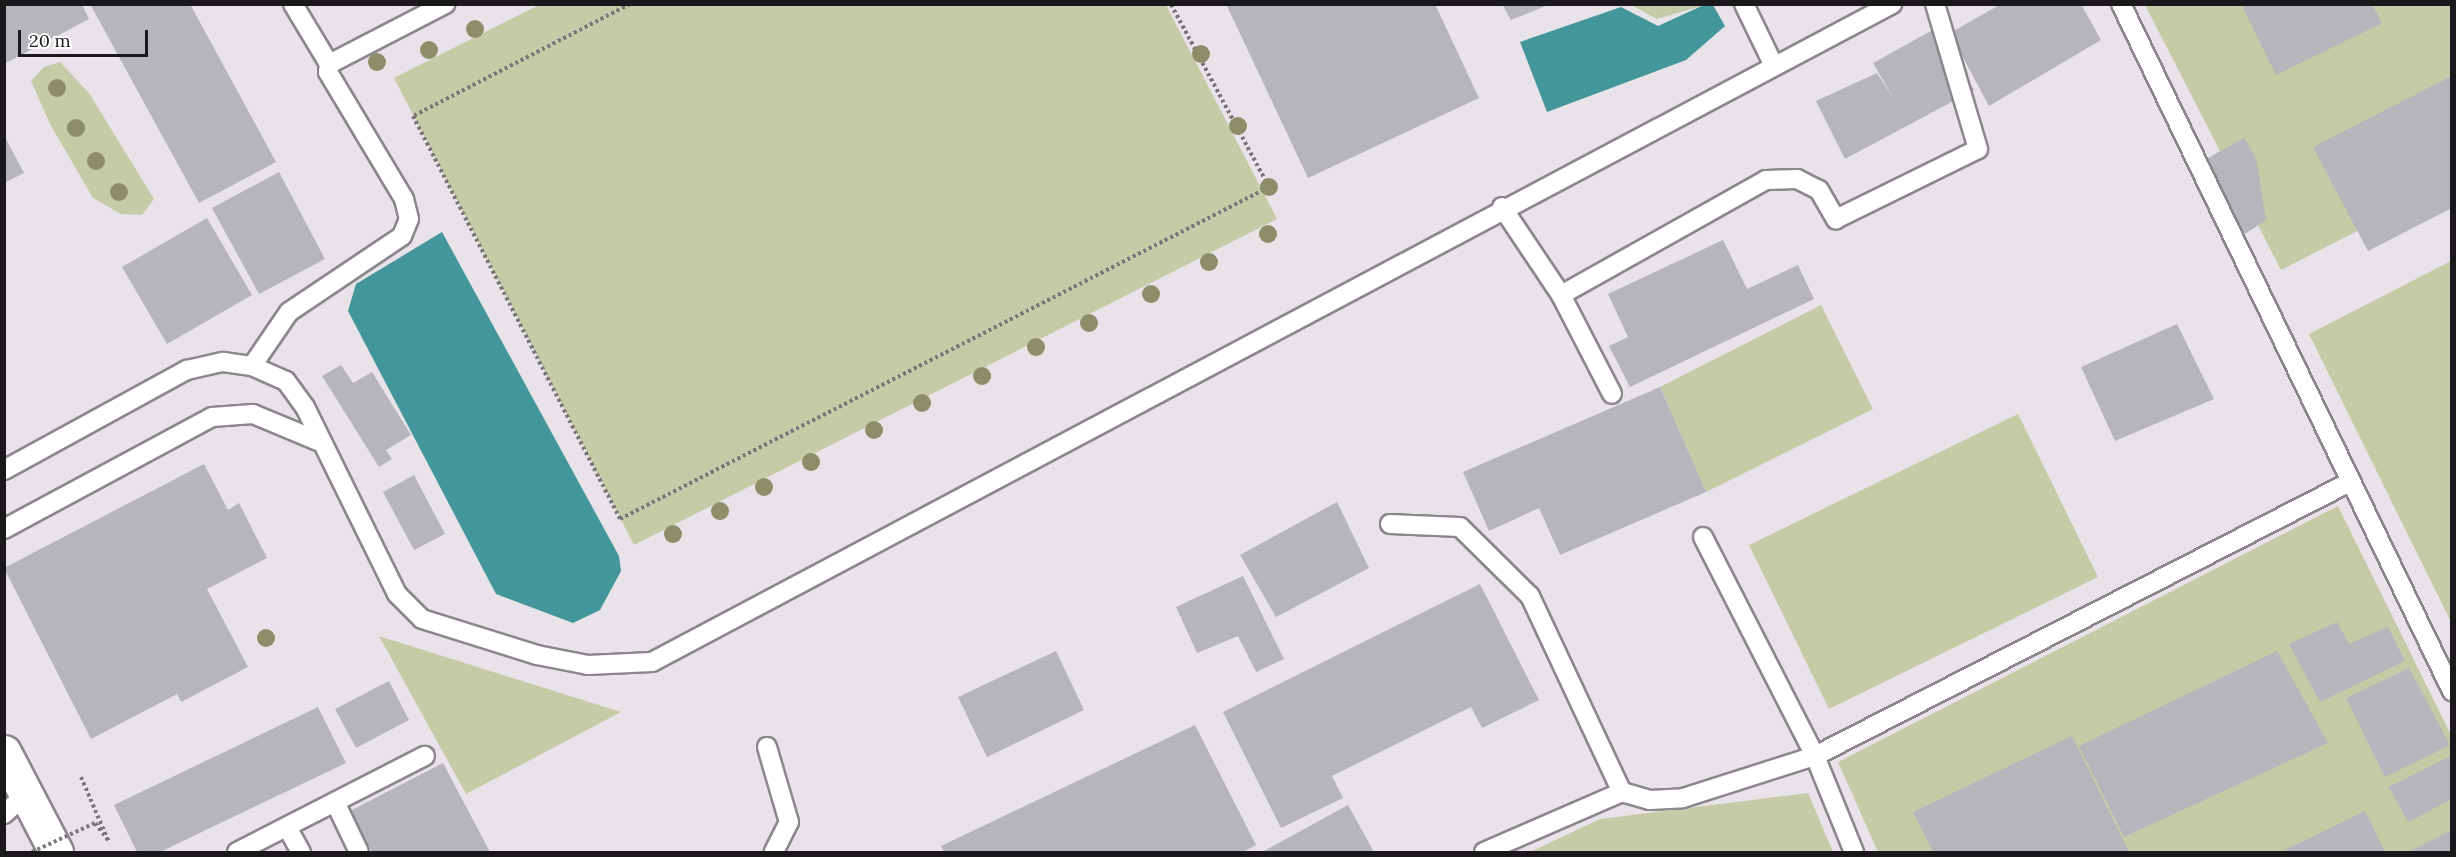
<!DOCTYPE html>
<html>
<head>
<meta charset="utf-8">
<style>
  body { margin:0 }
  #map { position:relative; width:2456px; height:857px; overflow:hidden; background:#e8e3e9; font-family:Lora,serif }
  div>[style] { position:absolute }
  .green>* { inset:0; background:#c5cba7 }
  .water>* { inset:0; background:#43979a }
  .building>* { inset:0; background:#b6b5bc }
  .path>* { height:4px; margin-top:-2px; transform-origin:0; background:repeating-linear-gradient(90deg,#79767a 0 3px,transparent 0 6px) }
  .roads { filter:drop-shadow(2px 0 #8c878d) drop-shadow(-2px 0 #8c878d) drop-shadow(0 2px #8c878d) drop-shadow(0 -2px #8c878d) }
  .lane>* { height:18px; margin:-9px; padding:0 9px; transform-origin:9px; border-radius:9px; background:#fff }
  .secondary>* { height:33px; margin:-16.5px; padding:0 16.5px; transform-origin:16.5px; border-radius:16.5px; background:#fff }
  .path-bridge>* { height:4px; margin-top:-2px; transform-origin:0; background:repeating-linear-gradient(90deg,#79767a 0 3px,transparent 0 6px) }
  .trees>* { width:18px; height:18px; margin:-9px; border-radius:50%; background:#8c8e69 }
  span { translate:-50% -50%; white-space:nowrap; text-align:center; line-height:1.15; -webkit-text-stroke:4.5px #fff; paint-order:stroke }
  .frame { position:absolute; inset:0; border:6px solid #1a181a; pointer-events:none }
  .scale { position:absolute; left:18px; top:30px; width:130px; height:27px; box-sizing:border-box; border:3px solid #1a181a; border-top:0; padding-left:8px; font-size:18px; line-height:21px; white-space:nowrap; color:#1a181a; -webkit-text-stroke:4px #fff; paint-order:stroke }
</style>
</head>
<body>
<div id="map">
  <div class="green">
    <i style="clip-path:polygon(539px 5px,1166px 5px,1277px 219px,634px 545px,394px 78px)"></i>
    <i style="clip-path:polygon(1631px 5px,1631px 4px,1705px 5px,1657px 19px)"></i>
    <i style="clip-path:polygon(2145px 5px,2451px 5px,2451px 183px,2281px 270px)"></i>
    <i style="clip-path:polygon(60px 62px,89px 93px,154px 199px,142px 215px,121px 214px,93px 198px,50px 124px,31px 81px,44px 67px)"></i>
    <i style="clip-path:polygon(2451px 261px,2451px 622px,2309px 334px)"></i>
    <i style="clip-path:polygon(1821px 305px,1873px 409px,1706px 492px,1660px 387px)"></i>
    <i style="clip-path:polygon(2018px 414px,2098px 577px,1829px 709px,1749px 545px)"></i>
    <i style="clip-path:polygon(2338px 506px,2451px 735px,2451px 852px,1878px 852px,1838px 762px)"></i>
    <i style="clip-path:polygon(379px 636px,621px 712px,466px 794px)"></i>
    <i style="clip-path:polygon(1808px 793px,1833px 852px,1530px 852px,1600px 819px)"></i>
  </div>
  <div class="water">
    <i style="clip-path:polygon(1706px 4px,1713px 5px,1725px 26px,1686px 60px,1547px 112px,1520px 42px,1621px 7px,1658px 26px)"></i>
    <i style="clip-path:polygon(442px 232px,619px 556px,621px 571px,600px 610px,573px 623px,496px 594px,348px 311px,356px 284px)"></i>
  </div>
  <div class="building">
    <i style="clip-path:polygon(4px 4px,82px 4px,89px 19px,4px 64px)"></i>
    <i style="clip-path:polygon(90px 4px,190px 4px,276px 162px,199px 203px)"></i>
    <i style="clip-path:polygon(1226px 4px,1435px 4px,1479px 98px,1308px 178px)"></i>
    <i style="clip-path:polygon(1502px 4px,1548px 4px,1548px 5px,1511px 20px)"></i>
    <i style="clip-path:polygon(2001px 4px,2081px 4px,2101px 40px,1989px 106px,1950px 33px)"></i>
    <i style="clip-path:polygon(2241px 4px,2372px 4px,2382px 23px,2276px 75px)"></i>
    <i style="clip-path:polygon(1938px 27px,1974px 90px,1845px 159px,1816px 101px,1877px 73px,1894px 99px,1873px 63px)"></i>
    <i style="clip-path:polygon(2452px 76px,2452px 208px,2368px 251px,2313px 147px)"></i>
    <i style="clip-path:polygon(4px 135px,24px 173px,4px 183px)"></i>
    <i style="clip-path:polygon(2244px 138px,2256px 158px,2266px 220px,2245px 234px,2206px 159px)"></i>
    <i style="clip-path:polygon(279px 172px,325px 259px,259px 294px,212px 208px)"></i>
    <i style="clip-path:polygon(207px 218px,252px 295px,167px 344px,122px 267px)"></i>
    <i style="clip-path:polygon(1723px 240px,1747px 289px,1798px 265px,1814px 299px,1630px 387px,1609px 346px,1628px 337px,1608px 294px)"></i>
    <i style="clip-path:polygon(2177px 324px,2214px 399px,2115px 441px,2081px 367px)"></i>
    <i style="clip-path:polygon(341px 365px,353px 383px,372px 372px,411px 435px,386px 450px,392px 459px,379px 467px,322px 376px)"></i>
    <i style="clip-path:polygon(1660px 387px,1706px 492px,1560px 555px,1539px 508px,1489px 531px,1463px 472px)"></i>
    <i style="clip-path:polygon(204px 464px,228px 510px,239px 503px,267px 558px,207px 589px,248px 667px,181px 702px,177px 694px,91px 739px,4px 568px)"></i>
    <i style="clip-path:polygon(414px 475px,445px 534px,414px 550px,383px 492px)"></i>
    <i style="clip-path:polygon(1337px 502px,1369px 568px,1276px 617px,1240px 555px)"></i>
    <i style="clip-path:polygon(1243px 576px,1284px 659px,1256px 672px,1238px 636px,1197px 653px,1176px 607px)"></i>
    <i style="clip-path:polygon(1480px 584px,1539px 700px,1482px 728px,1471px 707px,1332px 776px,1343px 798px,1281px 828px,1223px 712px)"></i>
    <i style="clip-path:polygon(2337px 622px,2349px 644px,2388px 627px,2405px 661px,2320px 702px,2289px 644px)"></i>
    <i style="clip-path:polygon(1056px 651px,1084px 710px,987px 757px,958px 697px)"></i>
    <i style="clip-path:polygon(2277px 651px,2328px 743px,2124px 837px,2079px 746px)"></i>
    <i style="clip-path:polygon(2409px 668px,2450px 745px,2385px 777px,2346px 698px)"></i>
    <i style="clip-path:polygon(389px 681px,409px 720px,356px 748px,335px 709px)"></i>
    <i style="clip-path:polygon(318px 707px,346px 763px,160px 852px,137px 852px,114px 805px)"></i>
    <i style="clip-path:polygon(1195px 725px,1256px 845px,1243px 852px,944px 852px,941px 846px)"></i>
    <i style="clip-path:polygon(2072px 736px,2129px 852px,1933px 852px,1913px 812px)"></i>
    <i style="clip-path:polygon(2452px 755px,2452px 799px,2408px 822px,2389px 787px)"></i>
    <i style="clip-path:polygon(443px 763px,490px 852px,372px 852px,350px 811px)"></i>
    <i style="clip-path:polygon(1348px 805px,1374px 852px,1262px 852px)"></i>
    <i style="clip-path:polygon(2365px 811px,2385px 852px,2281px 852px)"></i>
    <i style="clip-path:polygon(2452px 830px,2452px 852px,2408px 852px)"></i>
  </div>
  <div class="path">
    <i style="left:630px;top:4px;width:244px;rotate:152.7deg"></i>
    <i style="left:413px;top:116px;width:453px;rotate:62.8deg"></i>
    <i style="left:620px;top:519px;width:729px;rotate:-27.09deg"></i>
    <i style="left:1269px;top:187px;width:208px;rotate:-118.2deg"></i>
    <i style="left:81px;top:777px;width:69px;rotate:66.8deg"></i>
    <i style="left:108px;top:840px;width:21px;rotate:-127deg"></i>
  </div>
  <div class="roads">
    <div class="lane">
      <i style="left:293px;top:4px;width:70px;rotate:59deg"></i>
      <i style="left:1744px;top:4px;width:67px;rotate:64.2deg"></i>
      <i style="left:2121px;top:4px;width:763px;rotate:64.28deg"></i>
      <i style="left:1502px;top:207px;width:106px;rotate:56.2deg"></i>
      <i style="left:1561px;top:295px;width:111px;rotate:62.7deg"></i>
      <i style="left:1561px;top:295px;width:235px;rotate:-29.3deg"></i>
      <i style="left:1766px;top:180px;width:31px;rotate:-2deg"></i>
      <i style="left:1797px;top:179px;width:25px;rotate:27deg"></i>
      <i style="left:1819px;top:190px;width:34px;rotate:60deg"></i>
      <i style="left:1836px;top:219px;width:158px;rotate:-26.2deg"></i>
      <i style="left:1978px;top:149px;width:151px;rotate:-106.5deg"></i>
      <i style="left:252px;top:366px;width:65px;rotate:-55.6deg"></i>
      <i style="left:289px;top:312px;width:136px;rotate:-33.9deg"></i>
      <i style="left:402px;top:236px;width:18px;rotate:-68deg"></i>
      <i style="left:409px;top:219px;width:21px;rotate:-104deg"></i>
      <i style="left:404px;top:199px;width:148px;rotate:-120.9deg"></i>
      <i style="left:328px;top:72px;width:8px;rotate:-83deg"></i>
      <i style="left:329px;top:64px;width:131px;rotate:-27.3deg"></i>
      <i style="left:4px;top:470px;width:209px;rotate:-28.7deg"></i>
      <i style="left:187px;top:370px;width:37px;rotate:-13deg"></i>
      <i style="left:223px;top:362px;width:29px;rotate:8deg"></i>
      <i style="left:252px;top:366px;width:37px;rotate:24deg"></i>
      <i style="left:286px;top:381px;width:32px;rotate:54deg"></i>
      <i style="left:305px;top:407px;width:208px;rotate:63.8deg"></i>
      <i style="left:397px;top:594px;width:35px;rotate:45deg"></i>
      <i style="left:422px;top:619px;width:121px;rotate:17.4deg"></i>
      <i style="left:537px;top:655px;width:52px;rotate:11.1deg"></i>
      <i style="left:588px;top:665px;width:64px;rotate:-2.7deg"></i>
      <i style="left:652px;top:662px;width:1404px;rotate:-27.95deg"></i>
      <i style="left:1390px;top:524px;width:70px;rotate:2.5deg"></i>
      <i style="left:1460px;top:527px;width:98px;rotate:44.6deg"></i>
      <i style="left:1530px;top:596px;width:217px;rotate:64.9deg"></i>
      <i style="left:4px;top:529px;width:236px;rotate:-28.3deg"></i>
      <i style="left:212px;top:417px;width:41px;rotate:-4.2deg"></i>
      <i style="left:253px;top:414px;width:70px;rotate:22.6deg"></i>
      <i style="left:1703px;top:537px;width:246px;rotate:62.9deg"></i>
      <i style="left:1815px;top:756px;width:104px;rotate:67.9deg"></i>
      <i style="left:767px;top:747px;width:78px;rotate:73.7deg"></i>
      <i style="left:789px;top:822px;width:34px;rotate:117deg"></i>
      <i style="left:335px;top:802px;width:55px;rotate:64.4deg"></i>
      <i style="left:4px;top:814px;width:30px;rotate:-42deg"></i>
      <i style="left:287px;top:827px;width:29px;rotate:61deg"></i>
      <i style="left:237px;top:852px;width:211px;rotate:-27.1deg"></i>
      <i style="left:1484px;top:852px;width:150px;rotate:-23.5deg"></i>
      <i style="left:1622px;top:792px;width:29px;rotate:16deg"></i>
      <i style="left:1650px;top:800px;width:33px;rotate:-3deg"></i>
      <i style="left:1683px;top:798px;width:139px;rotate:-17.7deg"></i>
      <i style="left:1815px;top:756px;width:599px;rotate:-27.12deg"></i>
    </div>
    <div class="secondary">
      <i style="left:4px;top:752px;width:113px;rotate:62.5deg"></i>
    </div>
  </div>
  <div class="path-bridge">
    <i style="left:32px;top:852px;width:69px;rotate:-24.7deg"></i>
  </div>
  <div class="trees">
    <i style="left:475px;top:29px"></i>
    <i style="left:429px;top:50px"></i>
    <i style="left:1201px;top:54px"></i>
    <i style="left:377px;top:62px"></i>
    <i style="left:57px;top:88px"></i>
    <i style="left:1238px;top:126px"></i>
    <i style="left:76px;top:128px"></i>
    <i style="left:96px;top:161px"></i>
    <i style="left:1269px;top:187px"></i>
    <i style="left:119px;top:192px"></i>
    <i style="left:1268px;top:234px"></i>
    <i style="left:1209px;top:262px"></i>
    <i style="left:1151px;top:294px"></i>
    <i style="left:1089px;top:323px"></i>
    <i style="left:1036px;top:347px"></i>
    <i style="left:982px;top:376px"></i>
    <i style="left:922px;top:403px"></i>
    <i style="left:874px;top:430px"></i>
    <i style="left:811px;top:462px"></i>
    <i style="left:764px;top:487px"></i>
    <i style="left:720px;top:511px"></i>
    <i style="left:673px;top:534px"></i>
    <i style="left:266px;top:638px"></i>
  </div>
  <div class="frame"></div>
  <div class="scale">20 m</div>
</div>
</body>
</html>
